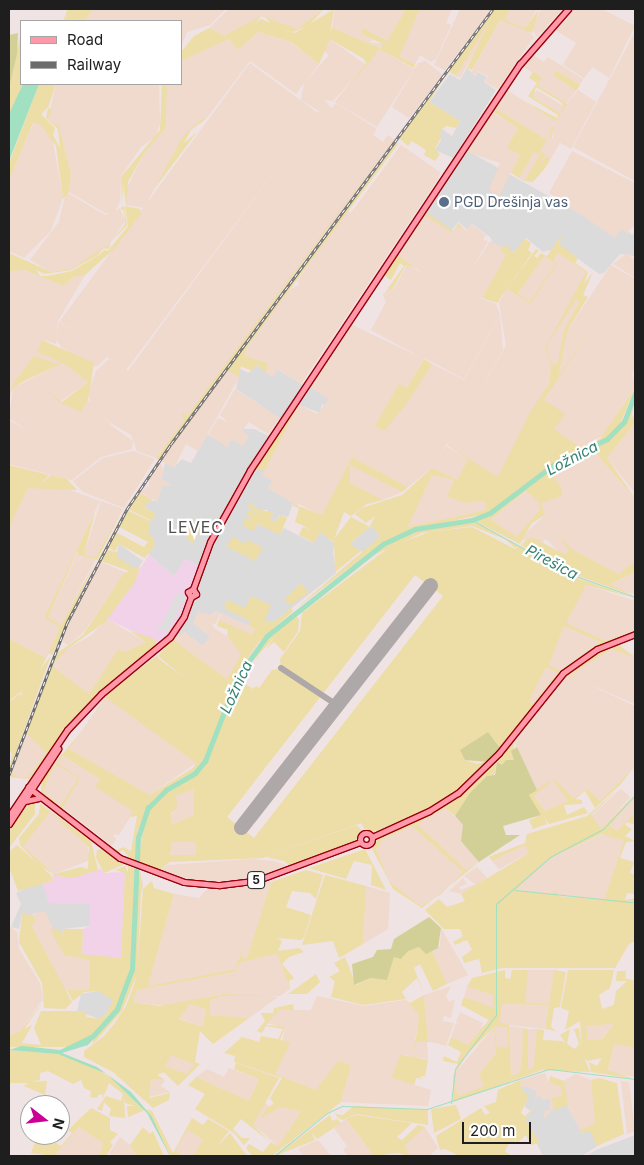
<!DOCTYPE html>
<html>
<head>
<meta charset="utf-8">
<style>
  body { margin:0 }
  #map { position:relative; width:644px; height:1165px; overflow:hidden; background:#f0e3e4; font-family:Inter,sans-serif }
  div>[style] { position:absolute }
  .residential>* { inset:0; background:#dcdbdc }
  .commercial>* { inset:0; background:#f2d2e8 }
  .farmland>* { inset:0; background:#f0d9cd }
  .grass>* { inset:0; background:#eddda6 }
  .forest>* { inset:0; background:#d2d096 }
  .parking>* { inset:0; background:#dedede }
  .water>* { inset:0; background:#a1e0c0 }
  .stream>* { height:1px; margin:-0.5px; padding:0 0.5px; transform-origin:0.5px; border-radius:0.5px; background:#a1e0c0 }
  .river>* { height:4.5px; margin:-2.25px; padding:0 2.25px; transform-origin:2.25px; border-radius:2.25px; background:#a1e0c0 }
  .taxiway>* { height:6px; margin:-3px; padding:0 3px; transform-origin:3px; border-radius:3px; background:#aea8a8 }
  .runway>* { height:15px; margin:-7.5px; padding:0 7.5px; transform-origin:7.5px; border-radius:7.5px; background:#aea8a8 }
  .roads { filter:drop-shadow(1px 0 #98000a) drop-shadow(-1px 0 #98000a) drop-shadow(0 1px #98000a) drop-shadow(0 -1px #98000a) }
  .major>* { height:5px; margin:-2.5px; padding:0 2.5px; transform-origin:2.5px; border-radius:2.5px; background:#f9a }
  .major>.ring { margin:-2.5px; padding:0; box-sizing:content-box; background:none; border:5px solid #f9a; border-radius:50% }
  .rail>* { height:3px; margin-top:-1.5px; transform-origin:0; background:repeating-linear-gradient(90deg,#fff 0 4px,#6c6c6c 0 8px); box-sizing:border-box; border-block:1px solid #6c6c6c }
  .dots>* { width:14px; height:14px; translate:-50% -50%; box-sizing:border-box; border:2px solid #fff; border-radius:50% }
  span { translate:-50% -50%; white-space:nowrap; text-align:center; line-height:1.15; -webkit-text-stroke:4.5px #fff; paint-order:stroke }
  .shield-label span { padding:1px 4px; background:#fff; border:1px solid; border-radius:4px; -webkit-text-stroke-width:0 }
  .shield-label { font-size:12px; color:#1e1e1e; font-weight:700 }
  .service-label { font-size:14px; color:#4e5e75 }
  .left { translate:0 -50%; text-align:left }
  .water-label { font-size:15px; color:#358371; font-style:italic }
  .quarter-label { font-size:16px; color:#515151; letter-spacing:1px }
  .frame { position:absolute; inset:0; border:10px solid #1e1e1e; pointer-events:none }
  .legend { position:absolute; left:20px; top:20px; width:162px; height:65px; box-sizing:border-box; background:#fff; border:1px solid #a5a5a5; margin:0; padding:6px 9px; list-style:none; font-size:15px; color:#1e1e1e }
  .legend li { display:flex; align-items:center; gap:10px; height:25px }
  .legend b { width:25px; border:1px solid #a5a5a5 }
  .north { position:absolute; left:20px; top:1095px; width:50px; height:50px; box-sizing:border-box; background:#fff; border:1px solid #a5a5a5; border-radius:50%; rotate:106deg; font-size:14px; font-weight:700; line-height:20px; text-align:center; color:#1e1e1e }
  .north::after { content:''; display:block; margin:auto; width:18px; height:22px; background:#cc0096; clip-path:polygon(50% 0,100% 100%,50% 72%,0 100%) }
  .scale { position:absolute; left:462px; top:1122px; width:69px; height:22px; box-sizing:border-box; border:2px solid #1e1e1e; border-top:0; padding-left:6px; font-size:15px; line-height:18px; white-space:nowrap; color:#1e1e1e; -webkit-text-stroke:4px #fff; paint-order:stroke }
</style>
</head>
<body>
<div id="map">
  <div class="residential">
    <i style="clip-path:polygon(467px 68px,475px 76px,478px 72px,487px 77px,484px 82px,496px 90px,453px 158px,435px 150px,441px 140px,438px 133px,441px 128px,452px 136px,460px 121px,429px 102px,450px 74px,460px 80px)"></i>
    <i style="clip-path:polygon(466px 150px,615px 233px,623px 227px,632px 235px,635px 232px,635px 256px,620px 254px,604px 273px,599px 274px,562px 247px,543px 252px,526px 238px,515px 251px,508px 251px,495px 247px,490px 237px,472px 224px,468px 230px,458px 222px,451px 231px,425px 212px)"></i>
    <i style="clip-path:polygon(256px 365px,273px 377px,277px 369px,303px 385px,281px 419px,236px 389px,240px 369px,249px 373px)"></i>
    <i style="clip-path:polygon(307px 386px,329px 398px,325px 406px,322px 404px,320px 413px,296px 404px)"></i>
    <i style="clip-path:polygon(243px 429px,254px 429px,273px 438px,254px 467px,264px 469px,272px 481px,268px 488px,294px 501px,288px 517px,279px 515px,275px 522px,269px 519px,271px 514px,267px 510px,253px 510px,257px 513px,251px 520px,255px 527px,258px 524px,280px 534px,284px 528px,313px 543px,320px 532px,325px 535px,332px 542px,336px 541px,333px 552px,336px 573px,274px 622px,264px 622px,264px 618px,250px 621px,249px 626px,215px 611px,200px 629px,211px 637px,202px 646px,195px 640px,174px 636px,170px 639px,167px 636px,188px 599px,185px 559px,174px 576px,148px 554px,155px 545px,147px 536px,147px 524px,156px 514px,144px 507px,148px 500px,157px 501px,162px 486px,172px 485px,161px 479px,165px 463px,174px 467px,182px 459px,191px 463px,207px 435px,227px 444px)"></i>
    <i style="clip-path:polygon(371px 526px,381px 536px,363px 552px,353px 548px,350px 544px)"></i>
    <i style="clip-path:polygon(119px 544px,143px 561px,136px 571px,116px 557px)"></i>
    <i style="clip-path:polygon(36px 884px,43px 884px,49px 903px,90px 904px,90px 926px,63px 929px,61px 936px,58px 929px,50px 929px,34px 913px,31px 917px,22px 914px,19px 929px,11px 927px,21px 904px,16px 893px)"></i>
    <i style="clip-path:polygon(98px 991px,114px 1000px,106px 1014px,99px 1019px,77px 1011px,81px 994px)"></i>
    <i style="clip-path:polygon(526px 1085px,552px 1098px,556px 1106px,566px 1104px,582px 1133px,594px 1129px,599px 1145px,582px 1156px,543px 1156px,525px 1119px,536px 1103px,530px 1111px,525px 1107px,522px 1086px)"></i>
    <i style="clip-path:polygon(635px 1135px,635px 1156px,586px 1156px,596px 1150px)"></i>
  </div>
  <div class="commercial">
    <i style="clip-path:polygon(149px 555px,174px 576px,185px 559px,199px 565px,192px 586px,185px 592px,187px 601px,169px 634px,158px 643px,107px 619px)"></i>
    <i style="clip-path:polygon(101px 869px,105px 873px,125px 872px,121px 958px,82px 955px,83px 929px,90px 926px,90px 904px,48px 903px,43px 884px,53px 881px,53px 874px,61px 877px)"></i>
  </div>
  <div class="farmland">
    <i style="clip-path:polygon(93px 9px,226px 9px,210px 25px,187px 32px,181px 47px,181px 21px,85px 21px)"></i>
    <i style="clip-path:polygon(229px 9px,324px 9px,297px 29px,261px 16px,252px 24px,223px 36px,209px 28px)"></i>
    <i style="clip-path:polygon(335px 9px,406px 9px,387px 41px,363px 29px,361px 34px,373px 40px,369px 42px,384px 44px,382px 48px,332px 28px)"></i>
    <i style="clip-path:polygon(420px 9px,452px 9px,446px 23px,451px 25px,436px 59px,431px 62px,420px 55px,415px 64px,398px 58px)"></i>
    <i style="clip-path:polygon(460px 9px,491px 9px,445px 70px,434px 65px)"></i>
    <i style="clip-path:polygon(510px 9px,537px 9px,525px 28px,504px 20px)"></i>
    <i style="clip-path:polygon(541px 9px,563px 9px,537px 37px,532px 28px)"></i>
    <i style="clip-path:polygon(569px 9px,602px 9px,635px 26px,609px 78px,593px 67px,584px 78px,563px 65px,576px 43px,552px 28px)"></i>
    <i style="clip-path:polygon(491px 18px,494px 19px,460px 78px,456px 76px,474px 41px)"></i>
    <i style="clip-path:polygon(500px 20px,528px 31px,534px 37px,498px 89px,485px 82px,488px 76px,478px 71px,475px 75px,471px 73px)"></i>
    <i style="clip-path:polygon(258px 32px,290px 42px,319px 64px,305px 82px,329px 55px,324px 51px,330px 39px,366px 65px,379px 49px,414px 69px,377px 127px,335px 102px,357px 75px,333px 101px,324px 100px,332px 108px,336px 103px,377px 129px,373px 135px,383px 142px,388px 135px,395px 140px,187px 416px,181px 412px,184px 421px,156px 458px,137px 451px,131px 435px,109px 422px,91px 404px,88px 393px,96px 371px,109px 359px,128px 371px,319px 111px,301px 100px,304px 83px,296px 94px,250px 61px,206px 119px,202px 119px,183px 137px,144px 208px,126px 205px,126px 190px,143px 155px,165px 129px,164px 93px,167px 84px,181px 84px,181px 61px,229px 39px,238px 50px)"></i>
    <i style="clip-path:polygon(635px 32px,635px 181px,573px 147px)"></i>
    <i style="clip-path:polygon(531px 54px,544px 62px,548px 57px,583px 79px,580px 85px,556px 70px,553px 75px,576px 91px,566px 104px,537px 85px,541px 78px,522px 66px)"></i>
    <i style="clip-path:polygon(425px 61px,443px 75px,409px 118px,392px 107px,418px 63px)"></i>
    <i style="clip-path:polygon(250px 63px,318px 113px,126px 370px,107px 357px,96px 367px,62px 348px,56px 340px,59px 321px,89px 343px,60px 321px)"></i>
    <i style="clip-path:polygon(56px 84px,159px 84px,160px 124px,155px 137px,141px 147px,121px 176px,120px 202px,114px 213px,105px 213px,69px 192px,71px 173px,59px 126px,48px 119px)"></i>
    <i style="clip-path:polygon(507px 90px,555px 121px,549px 135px,554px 139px,551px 131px,563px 109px,560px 113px,532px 96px,537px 90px,565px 107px,578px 90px,596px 102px,571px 149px,557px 141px,560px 143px,546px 167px,550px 158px,539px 164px,542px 151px,524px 181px,519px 178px,534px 152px,547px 140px,495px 109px)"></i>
    <i style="clip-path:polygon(492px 112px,518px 128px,507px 148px,520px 155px,499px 196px,489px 190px,500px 163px,467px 152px)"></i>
    <i style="clip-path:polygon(34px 122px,42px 125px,52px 137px,63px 198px,51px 231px,24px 258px,9px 251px,9px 181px)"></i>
    <i style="clip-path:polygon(401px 145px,440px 172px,438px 179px,301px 384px,278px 369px,273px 377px,266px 373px,268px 363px,245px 356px,247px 347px,287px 291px,299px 285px,298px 280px,333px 230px,347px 211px,351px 213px)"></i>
    <i style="clip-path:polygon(572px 151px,635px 183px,635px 228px,632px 227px,627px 234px,622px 229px,615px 238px,549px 193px)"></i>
    <i style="clip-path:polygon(66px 192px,105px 215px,120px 208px,125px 221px,108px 246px,73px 268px,51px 272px,30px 260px,59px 222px)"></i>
    <i style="clip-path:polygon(424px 214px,452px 233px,457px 226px,466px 231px,471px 224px,486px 235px,483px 240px,488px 241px,469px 274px,490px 241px,503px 247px,500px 251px,506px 255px,482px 298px,477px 297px,496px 304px,500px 315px,464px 379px,424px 358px,407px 389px,399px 385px,376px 426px,384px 431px,432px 364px,464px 380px,500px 316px,503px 350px,464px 419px,506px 346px,499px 302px,507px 289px,530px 304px,557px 262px,553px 260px,558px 253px,586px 272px,572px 304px,576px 299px,579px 301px,563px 333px,558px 367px,551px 364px,549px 384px,498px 477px,447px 445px,449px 440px,435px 463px,446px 446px,468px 460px,457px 480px,432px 468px,408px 487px,353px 458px,358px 446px,322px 516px,299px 504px,297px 506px,268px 488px,272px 481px,262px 475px,299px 405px,317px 414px,327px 402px,328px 398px,307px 386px,348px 323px,422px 358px,371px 330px,386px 302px,383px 295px,388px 288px,393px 290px,407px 265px,425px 274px,397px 256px)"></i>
    <i style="clip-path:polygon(627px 253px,635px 261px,635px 278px,613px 264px)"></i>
    <i style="clip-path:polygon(543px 256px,555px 264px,529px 302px,518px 295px)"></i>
    <i style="clip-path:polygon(611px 265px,635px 279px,635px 368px,632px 374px,635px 386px,604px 433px,621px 408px,624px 413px,614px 430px,580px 447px,553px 429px,544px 400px,583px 342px,567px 331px)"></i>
    <i style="clip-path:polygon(25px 270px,63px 286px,74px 277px,85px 275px,58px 321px,56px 344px,44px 340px,37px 352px,62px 362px,57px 364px,34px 357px,9px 395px,9px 271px)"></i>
    <i style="clip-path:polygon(567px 332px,582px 342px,560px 375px,559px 374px)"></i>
    <i style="clip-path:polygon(63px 363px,88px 382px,59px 402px,81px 412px,88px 400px,112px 426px,133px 441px,132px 449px,101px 457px,72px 480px,9px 464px,9px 420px,30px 432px,9px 418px,13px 388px)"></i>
    <i style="clip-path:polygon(226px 370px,238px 376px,237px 381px,198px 451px,186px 444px,174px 468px,160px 460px)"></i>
    <i style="clip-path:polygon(235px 389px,280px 418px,268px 434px,249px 422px,242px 431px,249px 436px,243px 446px,230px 439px,229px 448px,208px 435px,218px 418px,229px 423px,220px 415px)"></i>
    <i style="clip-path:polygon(635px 423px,635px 493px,607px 458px)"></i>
    <i style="clip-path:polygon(593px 450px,635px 498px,635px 561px,619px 574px,573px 550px,554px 531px,569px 550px,562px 555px,546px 539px,541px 543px,520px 539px,545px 515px,541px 503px,561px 487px,550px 472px)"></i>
    <i style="clip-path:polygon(133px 451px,155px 459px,124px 508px,83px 492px,73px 481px,103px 458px)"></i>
    <i style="clip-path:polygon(160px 462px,164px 472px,161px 479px,172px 485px,162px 486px,157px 501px,140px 493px,149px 485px,150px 475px)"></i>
    <i style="clip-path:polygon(350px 465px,355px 467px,402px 492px,383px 500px,350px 483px)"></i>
    <i style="clip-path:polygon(432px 475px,454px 480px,447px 495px,465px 503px,485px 501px,486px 510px,408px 527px)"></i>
    <i style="clip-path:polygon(62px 487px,100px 501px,46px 614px,46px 619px,60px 627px,46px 658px,9px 639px,9px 528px,28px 488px)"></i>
    <i style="clip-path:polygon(527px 491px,538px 501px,540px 510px,516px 537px,491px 519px)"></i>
    <i style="clip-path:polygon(101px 501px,123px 509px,95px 558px,84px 554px)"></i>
    <i style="clip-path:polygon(78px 552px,83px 554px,77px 563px,83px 556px,95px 560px,61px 625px,48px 617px)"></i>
    <i style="clip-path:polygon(98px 561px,125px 572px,84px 632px,68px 645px,60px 639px)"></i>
    <i style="clip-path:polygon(635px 572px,635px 594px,611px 587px,610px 584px)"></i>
    <i style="clip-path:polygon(587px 585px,635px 601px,635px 631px,606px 641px,565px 623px,576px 598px)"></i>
    <i style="clip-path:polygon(215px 611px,220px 613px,216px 624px,212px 623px,214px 628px,233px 640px,241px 654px,227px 679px,172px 639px,185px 632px,202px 646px,210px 637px,193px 623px,198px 612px,213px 615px)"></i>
    <i style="clip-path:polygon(221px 613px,255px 629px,252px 636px,219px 620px)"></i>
    <i style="clip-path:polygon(107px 619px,146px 642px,125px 652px,118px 649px,89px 694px,52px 666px,67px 649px,90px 636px)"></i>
    <i style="clip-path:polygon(564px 626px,600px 642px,560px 671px,549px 665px)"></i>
    <i style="clip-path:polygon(615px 648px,635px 657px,635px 704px,581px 681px,635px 706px,635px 766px,600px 801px,587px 789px,573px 798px,555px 779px,568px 801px,545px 811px,534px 796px,552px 780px,537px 790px,514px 741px,562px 682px,568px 676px,578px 680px,570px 675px,588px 660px)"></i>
    <i style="clip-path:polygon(546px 667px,559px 673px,531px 705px,530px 699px)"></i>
    <i style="clip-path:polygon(105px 697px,130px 714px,196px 763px,150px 795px,69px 749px)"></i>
    <i style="clip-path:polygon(26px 731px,46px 753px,29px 776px,22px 779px,12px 773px)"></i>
    <i style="clip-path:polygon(62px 756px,100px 779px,95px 787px,134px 811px,119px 835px,113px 834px,116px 840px,112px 846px,62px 807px,80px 778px,57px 764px)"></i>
    <i style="clip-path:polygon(55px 764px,78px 778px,60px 806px,43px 792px)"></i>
    <i style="clip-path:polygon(195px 788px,194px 815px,171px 825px,170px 817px,176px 808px,175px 796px)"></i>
    <i style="clip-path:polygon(621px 789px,630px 797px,601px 829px,591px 816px)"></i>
    <i style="clip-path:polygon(635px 795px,635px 812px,617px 831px,610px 824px)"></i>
    <i style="clip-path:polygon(445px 808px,463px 825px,461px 841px,479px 861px,466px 870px,416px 824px)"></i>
    <i style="clip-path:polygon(49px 811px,87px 844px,90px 860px,54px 874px,23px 846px)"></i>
    <i style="clip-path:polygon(412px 826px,463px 872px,441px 894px,421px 906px,389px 881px,376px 849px,383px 839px)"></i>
    <i style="clip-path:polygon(604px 834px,624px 841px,604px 900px,516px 890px,548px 859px)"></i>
    <i style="clip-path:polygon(172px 842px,195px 842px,196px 855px,170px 856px)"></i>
    <i style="clip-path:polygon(525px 845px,529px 853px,499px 869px,492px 861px)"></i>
    <i style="clip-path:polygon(251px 859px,274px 861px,291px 867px,249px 879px,220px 882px,192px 880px,158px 871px,168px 865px)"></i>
    <i style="clip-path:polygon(477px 867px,487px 878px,469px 891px,461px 894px,449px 891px,463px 878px,467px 884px,459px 887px,461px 890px,475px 884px,464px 876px)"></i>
    <i style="clip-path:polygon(271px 882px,247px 958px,241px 957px,244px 943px,235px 969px,148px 986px,174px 894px,199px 898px,206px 890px)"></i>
    <i style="clip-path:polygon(366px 886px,390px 893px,388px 929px,363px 944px)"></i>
    <i style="clip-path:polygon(45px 911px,64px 954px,90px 960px,89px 990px,65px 991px,31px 925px,36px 922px,34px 913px)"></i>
    <i style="clip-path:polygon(9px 926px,17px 932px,19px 949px,40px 983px,43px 999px,20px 1031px,9px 1036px)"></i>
    <i style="clip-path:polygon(441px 928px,468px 975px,447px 984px,432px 951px,440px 946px)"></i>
    <i style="clip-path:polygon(277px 954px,290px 989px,280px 996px,220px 994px,168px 1006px,133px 1002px,137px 990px,234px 972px,241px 962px)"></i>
    <i style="clip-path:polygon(528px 970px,554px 970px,549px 1004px,524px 1002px)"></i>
    <i style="clip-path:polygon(451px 986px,446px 996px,449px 1002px,455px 999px,451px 1018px,444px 1016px,442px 1021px,454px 1023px,446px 1046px,428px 1041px,424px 995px)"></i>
    <i style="clip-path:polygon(467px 987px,493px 995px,493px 1009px,464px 997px)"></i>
    <i style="clip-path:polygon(222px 996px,269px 996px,278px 997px,249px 1018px,210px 1015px,210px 1000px)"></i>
    <i style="clip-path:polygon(317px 996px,364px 1006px,406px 1000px,419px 1015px,415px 1041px,427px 1042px,428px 1059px,413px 1057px,415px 1048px,412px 1057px,404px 1055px,392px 1078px,431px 1090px,428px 1106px,341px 1102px,351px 1065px,316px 1090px,275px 1074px,285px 1028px,267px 1023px,279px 1010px,311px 1010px)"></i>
    <i style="clip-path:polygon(190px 1004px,206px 1009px,203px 1027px,179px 1018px)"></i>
    <i style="clip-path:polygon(502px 1004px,549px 1005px,545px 1029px,500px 1024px)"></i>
    <i style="clip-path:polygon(460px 1012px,483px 1023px,480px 1028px,486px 1025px,468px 1045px,451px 1037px,456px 1023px,463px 1025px,456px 1022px)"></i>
    <i style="clip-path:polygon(614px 1024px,601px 1039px,588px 1040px,585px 1026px)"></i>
    <i style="clip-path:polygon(495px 1026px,507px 1026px,508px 1048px,497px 1048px)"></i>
    <i style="clip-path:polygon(509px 1026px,523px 1028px,522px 1062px,519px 1073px,511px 1076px)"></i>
    <i style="clip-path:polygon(494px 1027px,496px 1054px,479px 1074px,484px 1086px,459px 1096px,455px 1089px,456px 1072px)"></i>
    <i style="clip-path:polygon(528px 1029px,537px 1029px,537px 1051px,534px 1067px,528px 1070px)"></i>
    <i style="clip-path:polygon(614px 1044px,635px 1048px,635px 1077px,608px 1072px)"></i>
    <i style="clip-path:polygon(171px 1054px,195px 1064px,193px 1068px,187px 1074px,165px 1066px)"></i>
    <i style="clip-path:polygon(229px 1068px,259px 1079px,249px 1101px,196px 1077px,207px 1069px,224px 1077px)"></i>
    <i style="clip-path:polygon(545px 1073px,549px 1083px,560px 1086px,562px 1096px,545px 1119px,543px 1112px,550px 1110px,550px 1099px,543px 1100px,539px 1095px,534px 1100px,537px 1091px,522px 1086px,520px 1080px)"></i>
    <i style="clip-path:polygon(575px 1074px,591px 1080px,595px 1123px,580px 1130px,567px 1105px,564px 1081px)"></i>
    <i style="clip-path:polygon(158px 1077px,165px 1080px,161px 1086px,170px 1092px,148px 1097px,151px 1079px)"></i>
    <i style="clip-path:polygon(621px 1081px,629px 1082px,635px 1131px,627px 1134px)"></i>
    <i style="clip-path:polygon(265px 1103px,268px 1105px,260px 1119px,281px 1107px,301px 1112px,278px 1146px,253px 1125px)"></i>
    <i style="clip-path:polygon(346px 1119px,350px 1125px,374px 1156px,348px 1156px,343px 1150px,347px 1146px,334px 1128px)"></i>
    <i style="clip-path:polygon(79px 1127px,103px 1143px,99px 1156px,54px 1156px)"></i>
    <i style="clip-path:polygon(425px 1127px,438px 1148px,429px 1156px,409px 1156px,404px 1145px)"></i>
    <i style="clip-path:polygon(188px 1130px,203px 1140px,193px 1156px,182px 1156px,175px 1151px)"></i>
    <i style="clip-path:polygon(120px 1137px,130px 1145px,137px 1156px,109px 1154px)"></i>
    <i style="clip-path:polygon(318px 1140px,331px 1156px,304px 1156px,298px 1149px)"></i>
  </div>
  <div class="grass">
    <i style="clip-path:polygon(68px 9px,93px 9px,85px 21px,63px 21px)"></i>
    <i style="clip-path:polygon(324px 9px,309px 25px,293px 32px,284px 30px,295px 33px,334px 9px,330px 34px,332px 28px,381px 48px,383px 44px,361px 34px,363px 28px,387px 41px,406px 9px,420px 9px,399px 57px,415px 64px,414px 68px,379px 49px,371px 60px,374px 63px,370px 61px,335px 102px,366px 64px,364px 59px,330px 39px,319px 64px,291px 42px,258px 32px,238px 50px,229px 39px,181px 61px,181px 52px,194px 36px,209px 28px,224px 36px,261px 16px,255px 24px,261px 19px,271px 23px,265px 17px,297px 29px)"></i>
    <i style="clip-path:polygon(494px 9px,510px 9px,505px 20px,525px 28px,539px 9px,532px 33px,500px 20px,472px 70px,467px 68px,491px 18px,456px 76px,448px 71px)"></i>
    <i style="clip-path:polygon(21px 32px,23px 84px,9px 118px,9px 88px)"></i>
    <i style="clip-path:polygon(evenodd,556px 70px,580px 85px,554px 124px,551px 138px,549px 135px,555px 121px,524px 101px,557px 118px,558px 115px,528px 96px,537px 83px,529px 78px,533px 72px,542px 78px,537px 85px,567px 104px,576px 91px,553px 75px,556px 70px,536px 87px,561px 102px,564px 107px,560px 113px,533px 97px,536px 87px)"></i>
    <i style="clip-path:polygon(443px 79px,429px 102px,460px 121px,456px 128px,446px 126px,439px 132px,442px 135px,435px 149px,440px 154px,435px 161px,424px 155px,426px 150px,412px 141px,408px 146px,399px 138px)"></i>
    <i style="clip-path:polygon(39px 84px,56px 84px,48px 107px,41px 114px,55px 128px,53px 135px,60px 148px,58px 129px,46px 118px,48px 108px,52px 109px,48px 119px,59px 126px,71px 173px,69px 192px,63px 199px,56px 146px,40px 124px,33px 123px,9px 181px,9px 163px)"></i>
    <i style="clip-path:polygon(162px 84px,167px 84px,165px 129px,143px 155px,128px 182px,126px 205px,123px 184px,122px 206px,121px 177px,160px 130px)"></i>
    <i style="clip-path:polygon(505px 88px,496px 109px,547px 140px,538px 154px,534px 152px,519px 178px,511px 173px,520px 155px,507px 148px,518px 128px,492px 111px,465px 151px)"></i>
    <i style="clip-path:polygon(202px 119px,206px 119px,191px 130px,184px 143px,197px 132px,155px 188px,183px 136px)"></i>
    <i style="clip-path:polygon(399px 143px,247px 347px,245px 356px,268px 363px,266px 373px,257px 365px,252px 371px,241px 366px,236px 388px,238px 376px,226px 370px,394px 144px)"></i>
    <i style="clip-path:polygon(386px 148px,159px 460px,156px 458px,184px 421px,181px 412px,187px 416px)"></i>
    <i style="clip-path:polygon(542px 151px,545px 155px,539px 165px,547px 156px,550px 158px,546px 167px,533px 182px,524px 181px)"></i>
    <i style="clip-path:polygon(431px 201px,426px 212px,453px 231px,458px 223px,466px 231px,457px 226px,452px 233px,424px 215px,397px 255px,417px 269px,406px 265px,392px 290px,388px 288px,404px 266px,400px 263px,391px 280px,383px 275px,367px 302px,366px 300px)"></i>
    <i style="clip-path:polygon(124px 206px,127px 225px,111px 242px,109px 249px,103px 248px,98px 255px,71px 270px,45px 274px,36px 270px,40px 276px,48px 276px,72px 271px,99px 255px,104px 250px,108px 251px,128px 226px,125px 206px,140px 209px,141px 214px,114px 249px,85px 275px,74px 277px,63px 286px,25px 270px,9px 271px,9px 253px,51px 272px,73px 268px,104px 247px,108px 246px,125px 224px,124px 211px,120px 208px)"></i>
    <i style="clip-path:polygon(evenodd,561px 235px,560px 245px,578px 258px,575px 263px,588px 272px,584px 284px,593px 272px,583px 295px,588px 297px,567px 331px,583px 342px,544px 400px,565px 414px,554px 429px,580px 447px,600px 439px,635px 387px,619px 427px,608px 439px,546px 469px,489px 513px,415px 529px,382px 543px,294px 610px,381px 536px,370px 526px,375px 516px,366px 523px,355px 514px,362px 508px,402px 495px,432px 468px,457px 480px,468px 460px,447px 445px,498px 477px,529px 414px,549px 384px,551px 365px,545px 348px,586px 272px,558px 253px,553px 260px,557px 263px,530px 304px,507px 289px,536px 249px,539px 250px,534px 256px,537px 258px,541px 253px,547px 256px,561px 235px,544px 256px,555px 264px,529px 302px,518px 294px,544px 256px,561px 235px,576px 299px,579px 302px,564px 330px,557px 366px,549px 360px,547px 345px,576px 299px,561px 235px,567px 332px,582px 342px,560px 374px,559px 374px,567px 332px,561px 235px,432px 475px,454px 480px,447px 496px,465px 503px,485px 501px,486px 510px,408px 527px,432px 475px)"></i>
    <i style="clip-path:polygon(525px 239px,531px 243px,528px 250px,532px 253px,497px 303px,482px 298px,506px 255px,500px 251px,502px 248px,509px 244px,508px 249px,514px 252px)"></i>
    <i style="clip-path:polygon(42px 340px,94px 363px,88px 400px,81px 412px,61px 403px,46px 390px,62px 402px,88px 382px,63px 363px,22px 382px,13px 388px,9px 398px,13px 384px,34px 356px,57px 364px,61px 362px,37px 352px)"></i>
    <i style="clip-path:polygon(424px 359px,432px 364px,407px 403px,384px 431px,375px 426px,399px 384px,407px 388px)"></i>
    <i style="clip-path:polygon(evenodd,635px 395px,631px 419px,635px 414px,635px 423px,607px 458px,635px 498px,593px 450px,550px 472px,561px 487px,562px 496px,541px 503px,545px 515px,532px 523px,520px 544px,475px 521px,515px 497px,552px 467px,613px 436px,625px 422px,635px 395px,526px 491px,538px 501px,540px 510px,516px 537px,491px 519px,526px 491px)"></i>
    <i style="clip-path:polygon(297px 404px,299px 405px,262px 475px,264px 469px,253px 470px)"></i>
    <i style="clip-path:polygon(358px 446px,353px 458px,408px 487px,402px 492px,350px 465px,350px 483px,383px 500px,367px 504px,351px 516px,344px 512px,333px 542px,320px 532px,314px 543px,299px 535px,303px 527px,312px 530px,295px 522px,299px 508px,293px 506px,293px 510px,293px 504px,322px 515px)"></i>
    <i style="clip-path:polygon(9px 465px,49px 475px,40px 485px,51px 475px,67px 479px,77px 490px,28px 488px,9px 528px)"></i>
    <i style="clip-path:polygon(139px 493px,152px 499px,144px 507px,156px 514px,152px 521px,128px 509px)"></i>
    <i style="clip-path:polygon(250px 502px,257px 509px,274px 513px,269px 519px,275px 522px,280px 515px,287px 518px,280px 535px,258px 524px,253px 531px,243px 526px,245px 518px,251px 520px,252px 518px,247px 517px,247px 510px,257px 514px,248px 507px)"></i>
    <i style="clip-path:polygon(123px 509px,97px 560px,82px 556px,77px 552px,48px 617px,61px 625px,96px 561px,52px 655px,49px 653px,38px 673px,26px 688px,9px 701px,9px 639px,46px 658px,60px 627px,46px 619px,46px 614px,95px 512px,84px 554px,95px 558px)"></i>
    <i style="clip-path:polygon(127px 510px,150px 521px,148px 536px,153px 535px,155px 545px,145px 558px,119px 544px,115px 551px,107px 547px,101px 557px,107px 550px,117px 552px,117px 557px,136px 569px,132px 572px,98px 560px,117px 527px,115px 532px,144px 547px,148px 542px,119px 527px)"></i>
    <i style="clip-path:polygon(351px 517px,370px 527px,350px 544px,361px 551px,335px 572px,334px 539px)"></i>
    <i style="clip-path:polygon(187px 521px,204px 524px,192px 544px,182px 531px)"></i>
    <i style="clip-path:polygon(475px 522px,519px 546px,515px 548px,505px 539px,472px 526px,422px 533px,374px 555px,301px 613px,295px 612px,389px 541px,429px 527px)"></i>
    <i style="clip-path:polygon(evenodd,472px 527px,515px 549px,520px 546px,574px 577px,635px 598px,579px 583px,586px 585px,566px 623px,606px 641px,631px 632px,635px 633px,605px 643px,573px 663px,546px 689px,500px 748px,488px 732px,460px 750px,465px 760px,477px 764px,488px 761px,458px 791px,429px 809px,378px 831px,366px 831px,361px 823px,263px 858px,170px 862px,158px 871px,138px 866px,145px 816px,157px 799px,191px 779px,205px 765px,232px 689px,256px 650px,275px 628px,294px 612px,299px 620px,298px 631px,284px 652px,274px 642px,266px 649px,276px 635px,253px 661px,240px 681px,240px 687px,241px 681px,253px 689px,256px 686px,259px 688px,272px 670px,280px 669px,306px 687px,281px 667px,280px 659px,300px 631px,302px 613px,391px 546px,430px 532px,472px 527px,415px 575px,443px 596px,254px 838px,227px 817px,415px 575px,472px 527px,564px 626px,600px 642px,560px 671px,549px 665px,564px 626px,472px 527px,546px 667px,558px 673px,531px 705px,530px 699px,546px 667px,472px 527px,194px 789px,194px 815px,171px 825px,171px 814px,178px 806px,175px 796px,194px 789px,472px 527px,172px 842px,195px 842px,196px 855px,170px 855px,172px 842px)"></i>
    <i style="clip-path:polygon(554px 531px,573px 550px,619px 574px,635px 561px,635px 572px,610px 584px,635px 596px,570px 573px,521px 545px,527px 539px,534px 538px,564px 554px,569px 550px)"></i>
    <i style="clip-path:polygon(233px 537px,245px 544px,248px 540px,263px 548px,255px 561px,226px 546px)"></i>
    <i style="clip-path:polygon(evenodd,140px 567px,135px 582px,105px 622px,67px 649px,52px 666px,89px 694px,118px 649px,125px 652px,146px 642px,130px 631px,155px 639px,157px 645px,88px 704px,29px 779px,10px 777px,53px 656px,83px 635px,124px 573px,140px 567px,26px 732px,46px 753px,29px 776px,22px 779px,12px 773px,26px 732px)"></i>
    <i style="clip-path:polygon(300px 583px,309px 592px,291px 605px,284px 601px)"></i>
    <i style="clip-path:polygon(evenodd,251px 596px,271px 605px,264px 622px,274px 622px,291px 608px,293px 611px,259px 642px,243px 665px,202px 764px,191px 776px,160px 793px,147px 807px,138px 831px,136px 865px,123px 850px,117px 854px,101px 841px,117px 850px,123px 847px,131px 851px,137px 816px,130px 817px,133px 811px,95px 787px,100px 779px,63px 756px,57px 763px,80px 778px,62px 808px,98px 840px,41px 794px,42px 778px,81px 732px,69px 749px,150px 795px,193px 768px,196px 763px,105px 697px,119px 685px,108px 693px,106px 691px,170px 640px,130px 676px,157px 656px,159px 659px,186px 679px,158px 656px,172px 639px,227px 679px,241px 654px,227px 635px,228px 630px,217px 626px,219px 620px,252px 635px,255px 629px,249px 626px,250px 621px,224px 608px,227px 600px,245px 608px,251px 596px,55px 764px,78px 778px,60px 806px,43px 792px,55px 764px)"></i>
    <i style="clip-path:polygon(evenodd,635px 636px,619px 645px,635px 657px,611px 649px,570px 675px,579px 680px,568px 676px,562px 682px,514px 741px,514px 760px,506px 760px,502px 766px,497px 762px,494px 775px,487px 776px,468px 797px,462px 811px,455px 816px,445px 808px,417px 824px,466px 870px,479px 862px,422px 908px,393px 889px,372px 849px,374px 839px,433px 811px,466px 789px,494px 762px,564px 676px,594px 653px,635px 636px,412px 826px,463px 872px,441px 894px,421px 906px,389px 881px,376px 849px,383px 839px,412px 826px)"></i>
    <i style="clip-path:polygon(51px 656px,38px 691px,9px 772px,12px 754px,9px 749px,9px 702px,20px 694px,24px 696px,21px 693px)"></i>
    <i style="clip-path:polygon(evenodd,635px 766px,620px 785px,595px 808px,585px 791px,575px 799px,582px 800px,582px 804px,564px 805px,567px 815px,584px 807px,588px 813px,549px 824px,544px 816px,547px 824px,533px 829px,529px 820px,541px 815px,529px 795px,546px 783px,555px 779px,573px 798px,587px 789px,600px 801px,635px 766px,553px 780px,568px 801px,545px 811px,534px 796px,553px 780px)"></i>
    <i style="clip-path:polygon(evenodd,620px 788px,591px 815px,601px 829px,635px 794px,610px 825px,617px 831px,635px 812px,635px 825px,627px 822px,625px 825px,632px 829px,625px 836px,635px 841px,626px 842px,620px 858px,634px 862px,630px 873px,635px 875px,632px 882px,635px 878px,635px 894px,627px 893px,625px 900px,635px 898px,635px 941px,629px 944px,615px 968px,502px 968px,482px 973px,479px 959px,464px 963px,462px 957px,472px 950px,467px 940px,455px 945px,453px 942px,463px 936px,460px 929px,444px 929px,425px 910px,439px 899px,447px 907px,465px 901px,461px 894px,529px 853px,525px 845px,492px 861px,489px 857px,525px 843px,527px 834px,587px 816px,620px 788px,602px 834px,624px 841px,604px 900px,558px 896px,556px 890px,551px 894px,516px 890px,548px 859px,602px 834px)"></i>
    <i style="clip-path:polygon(evenodd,34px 799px,91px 841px,98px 870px,73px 878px,57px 876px,40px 866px,20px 845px,19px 838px,39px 814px,40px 803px,34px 799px,50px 812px,89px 847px,88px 869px,81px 867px,54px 874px,23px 846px,50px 812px)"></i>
    <i style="clip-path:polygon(27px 804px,35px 804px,35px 814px,9px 848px,9px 831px)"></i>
    <i style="clip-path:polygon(357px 825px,362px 831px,357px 841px,291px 867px,284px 861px,266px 857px)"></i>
    <i style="clip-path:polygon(17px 845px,52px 876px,53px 881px,18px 891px,9px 867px,10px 851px)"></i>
    <i style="clip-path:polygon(102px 849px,113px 856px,127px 863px,104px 873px,96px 858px,97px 850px)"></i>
    <i style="clip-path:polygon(365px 849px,386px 890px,371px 885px,372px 865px,354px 861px,346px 879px,309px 868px)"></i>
    <i style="clip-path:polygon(125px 866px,128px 873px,128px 866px,136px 870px,132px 958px,127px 983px,113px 1014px,91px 1036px,71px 1047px,9px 1047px,9px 1036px,20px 1031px,43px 1002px,24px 1029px,32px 1025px,22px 1043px,41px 1045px,34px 1028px,41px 1011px,84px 1011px,87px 1017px,99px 1019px,106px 1014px,113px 1000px,98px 991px,84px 992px,73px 1001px,67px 990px,89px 990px,90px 960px,64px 955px,50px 929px,59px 929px,62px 936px,63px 929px,83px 929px,82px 954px,121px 958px,125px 873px,115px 870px)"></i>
    <i style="clip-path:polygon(evenodd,306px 870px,323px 875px,316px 899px,310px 893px,292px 891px,286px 907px,311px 915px,304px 937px,301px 940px,277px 938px,282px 941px,278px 951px,299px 948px,304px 952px,289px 957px,282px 964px,294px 978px,289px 981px,290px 989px,277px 954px,241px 962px,234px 972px,137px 990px,133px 1002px,160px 1006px,223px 994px,280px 996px,222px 996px,210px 1000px,210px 1015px,249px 1018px,213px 1044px,200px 1031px,195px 1062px,200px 1064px,178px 1086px,164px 1072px,157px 1075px,164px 1079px,151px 1079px,149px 1098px,170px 1093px,169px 1100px,153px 1108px,113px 1072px,84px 1057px,84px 1051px,104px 1036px,115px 1023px,126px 1006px,133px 988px,137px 974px,122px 1011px,93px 1044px,92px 1039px,118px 1009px,129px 983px,140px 872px,143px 886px,141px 892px,137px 974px,143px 889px,152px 881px,154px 888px,174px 894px,148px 986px,235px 969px,244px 943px,241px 957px,247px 958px,271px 882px,306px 870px,190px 1004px,206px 1009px,203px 1027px,179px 1019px,190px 1004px,306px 870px,171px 1055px,194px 1064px,194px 1066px,187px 1074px,165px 1066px,171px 1055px)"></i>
    <i style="clip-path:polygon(325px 875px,366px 886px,363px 944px,339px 958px,333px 941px,302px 945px)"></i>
    <i style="clip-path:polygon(22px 914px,34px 915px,36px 922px,31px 925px,72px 1002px,65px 1009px,44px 1008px,42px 983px,19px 942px)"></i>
    <i style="clip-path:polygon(419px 947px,432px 951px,447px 984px,433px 991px,420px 964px,414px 968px,424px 994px,417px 978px,402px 992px,406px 999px,363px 1005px,331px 997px,335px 981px,329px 977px,340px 971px,334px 963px,345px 957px,356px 985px,370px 978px,387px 980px,394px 957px,403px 958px,406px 951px)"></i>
    <i style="clip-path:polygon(evenodd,505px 970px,505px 978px,510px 979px,512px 970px,528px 970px,525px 1002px,549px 1004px,554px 970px,566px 972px,560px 1007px,554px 1008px,551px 1027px,556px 1031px,545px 1029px,549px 1005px,502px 1004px,500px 1023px,509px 1025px,511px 1076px,519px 1073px,522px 1062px,523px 1028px,528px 1029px,528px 1070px,534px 1067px,537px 1029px,544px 1030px,543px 1040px,562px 1041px,583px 1055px,590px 1072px,542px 1070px,453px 1102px,453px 1076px,458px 1064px,443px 1061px,444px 1056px,457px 1062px,461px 1052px,448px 1045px,451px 1037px,468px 1045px,489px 1020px,461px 1005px,464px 997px,493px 1008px,493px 995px,467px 987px,472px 978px,505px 970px,495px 1026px,507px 1027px,508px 1047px,497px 1048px,495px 1026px,505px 970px,494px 1027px,496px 1054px,479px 1074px,484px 1086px,459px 1096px,455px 1089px,456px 1072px,466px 1055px,494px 1027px)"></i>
    <i style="clip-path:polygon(evenodd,568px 970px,614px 970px,610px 988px,599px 995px,602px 1009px,614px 1005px,616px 991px,627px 981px,616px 981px,617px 971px,626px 971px,625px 978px,635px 981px,635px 1048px,614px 1044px,608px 1070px,635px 1079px,591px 1072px,589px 1062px,597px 1066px,602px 1058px,588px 1061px,568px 1047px,560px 1035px,570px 1029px,567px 1044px,575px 1049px,579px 1044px,574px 1029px,579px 1028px,582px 1049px,580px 1021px,565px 1030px,569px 1011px,561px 1008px,568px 970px,614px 1024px,602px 1039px,588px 1040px,586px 1026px,614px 1024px)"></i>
    <i style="clip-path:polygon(316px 974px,320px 982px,307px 994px,288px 994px)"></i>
    <i style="clip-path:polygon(424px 995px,428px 1041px,436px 1042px,416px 1042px,413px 1057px,428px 1060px,425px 1076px,419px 1077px,424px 1079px,416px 1078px,414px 1085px,392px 1078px,400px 1055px,412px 1057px,416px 1038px,419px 1015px,406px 1000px,410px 1003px)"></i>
    <i style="clip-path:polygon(293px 1004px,294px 1010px,279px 1010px,266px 1025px,285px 1027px,280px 1040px,290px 1043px,275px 1074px,316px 1090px,338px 1061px,351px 1065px,341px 1102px,272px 1156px,252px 1156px,246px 1148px,249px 1144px,263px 1152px,271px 1142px,278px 1146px,301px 1112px,281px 1107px,260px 1119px,267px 1107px,274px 1104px,270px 1098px,282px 1078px,234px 1062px,235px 1056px,224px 1053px,242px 1037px,259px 1042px,261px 1036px,278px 1039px,283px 1029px,266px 1026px,262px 1033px,257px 1031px,265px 1021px,261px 1013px,273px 1013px,274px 1008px)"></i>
    <i style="clip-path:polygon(9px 1050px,58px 1054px,88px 1064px,112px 1078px,145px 1110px,128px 1117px,127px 1106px,135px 1106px,125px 1103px,124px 1096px,125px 1118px,109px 1116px,111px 1109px,104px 1102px,102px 1111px,97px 1109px,106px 1096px,121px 1101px,123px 1094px,109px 1083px,102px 1100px,103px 1095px,99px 1094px,97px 1098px,90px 1097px,91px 1091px,84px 1088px,81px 1080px,73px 1084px,48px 1071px,40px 1073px,40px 1080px,31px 1082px,47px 1081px,45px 1095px,24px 1086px,29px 1083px,9px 1083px)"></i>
    <i style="clip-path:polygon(236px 1063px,279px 1078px,253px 1125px,270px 1142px,241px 1119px,233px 1129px,242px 1138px,250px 1138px,244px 1145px,234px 1133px,195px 1109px,205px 1094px,188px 1085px,196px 1077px,249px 1101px,259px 1079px,234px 1069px)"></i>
    <i style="clip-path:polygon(550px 1076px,564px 1081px,568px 1105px,554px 1110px,552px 1098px,562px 1096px,560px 1086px,549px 1083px)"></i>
    <i style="clip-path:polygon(599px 1078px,617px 1083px,624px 1134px,597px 1146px,590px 1131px,582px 1133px,580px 1130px,595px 1123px,591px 1080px)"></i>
    <i style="clip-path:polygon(520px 1080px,523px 1092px,529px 1096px,521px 1113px,525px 1116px,538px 1104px,525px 1119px,540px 1143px,531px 1145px,526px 1135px,516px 1144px,516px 1137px,514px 1144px,509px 1143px,505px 1151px,511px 1156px,459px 1156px,445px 1149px,440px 1150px,436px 1136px,481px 1108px,485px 1115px,490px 1113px,484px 1106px,496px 1102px,498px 1090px)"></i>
    <i style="clip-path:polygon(456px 1105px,461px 1119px,434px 1133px,431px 1109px)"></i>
    <i style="clip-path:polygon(354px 1106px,428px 1110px,428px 1125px,356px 1114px,343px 1120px,338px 1118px,335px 1114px,343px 1115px)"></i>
    <i style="clip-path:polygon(91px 1108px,110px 1118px,110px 1130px,118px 1134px,110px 1142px,113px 1145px,106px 1156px,99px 1156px,103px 1143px,79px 1127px,54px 1156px,31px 1153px,36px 1139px,43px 1144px,47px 1138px,61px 1146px,72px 1133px,68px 1130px)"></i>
    <i style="clip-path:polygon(146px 1109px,152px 1111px,173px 1153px,192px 1118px,203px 1125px,208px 1119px,229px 1131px,216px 1148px,230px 1133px,247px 1156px,193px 1156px,203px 1140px,188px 1130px,175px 1151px,182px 1156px,170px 1156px)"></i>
    <i style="clip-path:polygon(330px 1115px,332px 1121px,337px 1119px,341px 1123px,317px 1139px,311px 1132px,315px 1140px,275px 1156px)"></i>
    <i style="clip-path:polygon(356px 1115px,412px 1123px,397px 1137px,402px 1140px,418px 1125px,425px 1127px,405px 1145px,409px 1156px,398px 1153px,374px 1156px,346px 1119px)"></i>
    <i style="clip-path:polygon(143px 1127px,150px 1134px,153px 1131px,164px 1156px,137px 1156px,130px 1145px)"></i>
  </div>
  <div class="forest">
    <i style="clip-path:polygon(18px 33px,17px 54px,9px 88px,9px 35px)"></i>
    <i style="clip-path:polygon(488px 732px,500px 748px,489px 762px,465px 760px,460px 750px)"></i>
    <i style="clip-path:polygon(517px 747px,537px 790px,529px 795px,541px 815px,503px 826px,506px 835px,520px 835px,479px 862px,461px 841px,463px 825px,455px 816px,470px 793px,487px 776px,495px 775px,497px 762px,502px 765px,506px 760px,514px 760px,511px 751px)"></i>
    <i style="clip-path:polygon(429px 917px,441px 928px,438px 948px,426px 954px,419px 947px,408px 951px,401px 959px,394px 957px,387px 980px,370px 978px,354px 985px,352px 964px,373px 957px,377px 950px,391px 949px,394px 939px)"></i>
  </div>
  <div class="parking">
    <i style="clip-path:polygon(177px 593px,186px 596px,168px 631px,154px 629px,161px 625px)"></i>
  </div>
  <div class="water">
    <i style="clip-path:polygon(23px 84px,39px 84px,9px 161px,9px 114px)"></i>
    <i style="clip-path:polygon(95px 1033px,98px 1034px,88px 1045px,62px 1053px,97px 1067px,131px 1092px,152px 1117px,170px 1156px,147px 1113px,107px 1074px,58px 1054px,9px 1050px,22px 1046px,60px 1050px)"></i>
  </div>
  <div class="stream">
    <i style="left:472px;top:520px;width:112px;rotate:28.9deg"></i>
    <i style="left:570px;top:574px;width:69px;rotate:19.5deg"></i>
    <i style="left:515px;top:890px;width:118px;rotate:5.9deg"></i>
    <i style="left:451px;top:1103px;width:34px;rotate:-83deg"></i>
    <i style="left:455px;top:1069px;width:68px;rotate:-52.8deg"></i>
    <i style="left:496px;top:1015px;width:111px;rotate:-90deg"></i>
    <i style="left:496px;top:904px;width:72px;rotate:-41deg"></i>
    <i style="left:550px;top:857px;width:60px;rotate:-27.8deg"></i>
    <i style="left:603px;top:829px;width:47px;rotate:-46.7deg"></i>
    <i style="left:274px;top:1156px;width:68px;rotate:-39.1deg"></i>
    <i style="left:327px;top:1113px;width:17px;rotate:-25deg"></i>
    <i style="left:342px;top:1106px;width:85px;rotate:2deg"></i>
    <i style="left:427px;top:1109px;width:128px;rotate:-18.2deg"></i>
    <i style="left:549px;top:1069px;width:87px;rotate:6.6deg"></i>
  </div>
  <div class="river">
    <i style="left:93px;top:1036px;width:36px;rotate:-48deg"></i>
    <i style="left:117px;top:1009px;width:43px;rotate:-69.4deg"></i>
    <i style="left:132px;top:969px;width:131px;rotate:-87.4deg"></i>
    <i style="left:138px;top:838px;width:32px;rotate:-72deg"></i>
    <i style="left:148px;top:808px;width:25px;rotate:-45deg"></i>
    <i style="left:166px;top:790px;width:34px;rotate:-30deg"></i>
    <i style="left:195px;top:773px;width:16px;rotate:-50deg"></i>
    <i style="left:205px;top:761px;width:91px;rotate:-68.8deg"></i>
    <i style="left:238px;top:676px;width:49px;rotate:-54.1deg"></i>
    <i style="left:267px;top:636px;width:148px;rotate:-38.4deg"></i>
    <i style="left:383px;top:544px;width:35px;rotate:-25deg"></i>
    <i style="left:415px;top:529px;width:58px;rotate:-9deg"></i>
    <i style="left:472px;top:520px;width:19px;rotate:-21deg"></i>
    <i style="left:490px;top:513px;width:83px;rotate:-37.1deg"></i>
    <i style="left:556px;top:463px;width:56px;rotate:-25.2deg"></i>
    <i style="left:607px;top:439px;width:24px;rotate:-45deg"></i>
    <i style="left:624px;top:422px;width:30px;rotate:-69deg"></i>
  </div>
  <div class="taxiway">
    <i style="left:281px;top:668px;width:67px;rotate:33.5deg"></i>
  </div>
  <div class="runway">
    <i style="left:241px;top:827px;width:307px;rotate:-52deg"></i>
  </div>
  <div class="roads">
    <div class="major">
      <i style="left:193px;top:589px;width:50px;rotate:-70.1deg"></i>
      <i style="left:210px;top:542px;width:82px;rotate:-60.9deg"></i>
      <i style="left:250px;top:470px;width:488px;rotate:-56.4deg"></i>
      <i style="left:520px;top:64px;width:73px;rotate:-48.9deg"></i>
      <i style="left:28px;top:787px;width:116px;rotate:37.7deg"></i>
      <i style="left:120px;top:858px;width:68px;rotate:20.6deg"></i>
      <i style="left:184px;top:882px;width:36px;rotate:5deg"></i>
      <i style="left:220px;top:885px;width:38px;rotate:-7deg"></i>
      <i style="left:258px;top:880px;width:109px;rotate:-20.4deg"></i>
      <i style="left:25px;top:801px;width:14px;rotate:-12deg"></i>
      <i style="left:9px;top:816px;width:104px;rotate:-56deg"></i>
      <i style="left:67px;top:730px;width:50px;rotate:-46.6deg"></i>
      <i style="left:101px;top:694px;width:89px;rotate:-39.6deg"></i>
      <i style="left:170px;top:637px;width:25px;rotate:-56deg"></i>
      <i style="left:184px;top:616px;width:20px;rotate:-70deg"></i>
      <i style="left:191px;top:597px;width:6px;rotate:-121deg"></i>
      <i style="left:188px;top:592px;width:6px;rotate:-31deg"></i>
      <i style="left:193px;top:589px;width:6px;rotate:59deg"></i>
      <i style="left:196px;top:594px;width:6px;rotate:149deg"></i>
      <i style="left:9px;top:824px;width:90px;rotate:-56.8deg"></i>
      <i class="ring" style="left:360px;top:833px;width:7px;height:7px"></i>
      <i style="left:372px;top:837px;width:63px;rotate:-24.5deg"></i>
      <i style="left:429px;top:811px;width:34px;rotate:-32deg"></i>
      <i style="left:458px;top:793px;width:57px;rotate:-44.3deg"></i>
      <i style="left:499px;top:753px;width:102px;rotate:-51.3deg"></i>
      <i style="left:563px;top:673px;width:42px;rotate:-35.2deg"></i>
      <i style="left:597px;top:649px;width:41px;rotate:-21.5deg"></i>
    </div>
  </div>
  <div class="rail">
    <i style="left:9px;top:775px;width:163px;rotate:-69.1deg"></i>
    <i style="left:67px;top:623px;width:129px;rotate:-62.2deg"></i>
    <i style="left:127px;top:509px;width:78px;rotate:-55.9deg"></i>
    <i style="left:171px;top:444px;width:541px;rotate:-53.49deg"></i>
  </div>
  <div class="dots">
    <i style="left:444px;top:202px;background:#5c6f8a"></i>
  </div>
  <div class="shield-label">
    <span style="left:256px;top:880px">5</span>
  </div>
  <div class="service-label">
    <span class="left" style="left:454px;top:202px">PGD Drešinja vas</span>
  </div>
  <div class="water-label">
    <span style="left:572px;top:458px;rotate:-28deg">Ložnica</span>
    <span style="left:552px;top:562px;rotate:28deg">Pirešica</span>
    <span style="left:236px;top:687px;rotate:-65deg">Ložnica</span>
  </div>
  <div class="quarter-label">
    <span style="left:196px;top:527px">LEVEC</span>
  </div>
  <div class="frame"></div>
  <ul class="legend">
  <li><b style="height:6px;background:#f9a"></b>Road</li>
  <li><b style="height:6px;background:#6c6c6c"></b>Railway</li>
  </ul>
  <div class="north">N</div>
  <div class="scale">200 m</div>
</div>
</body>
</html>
